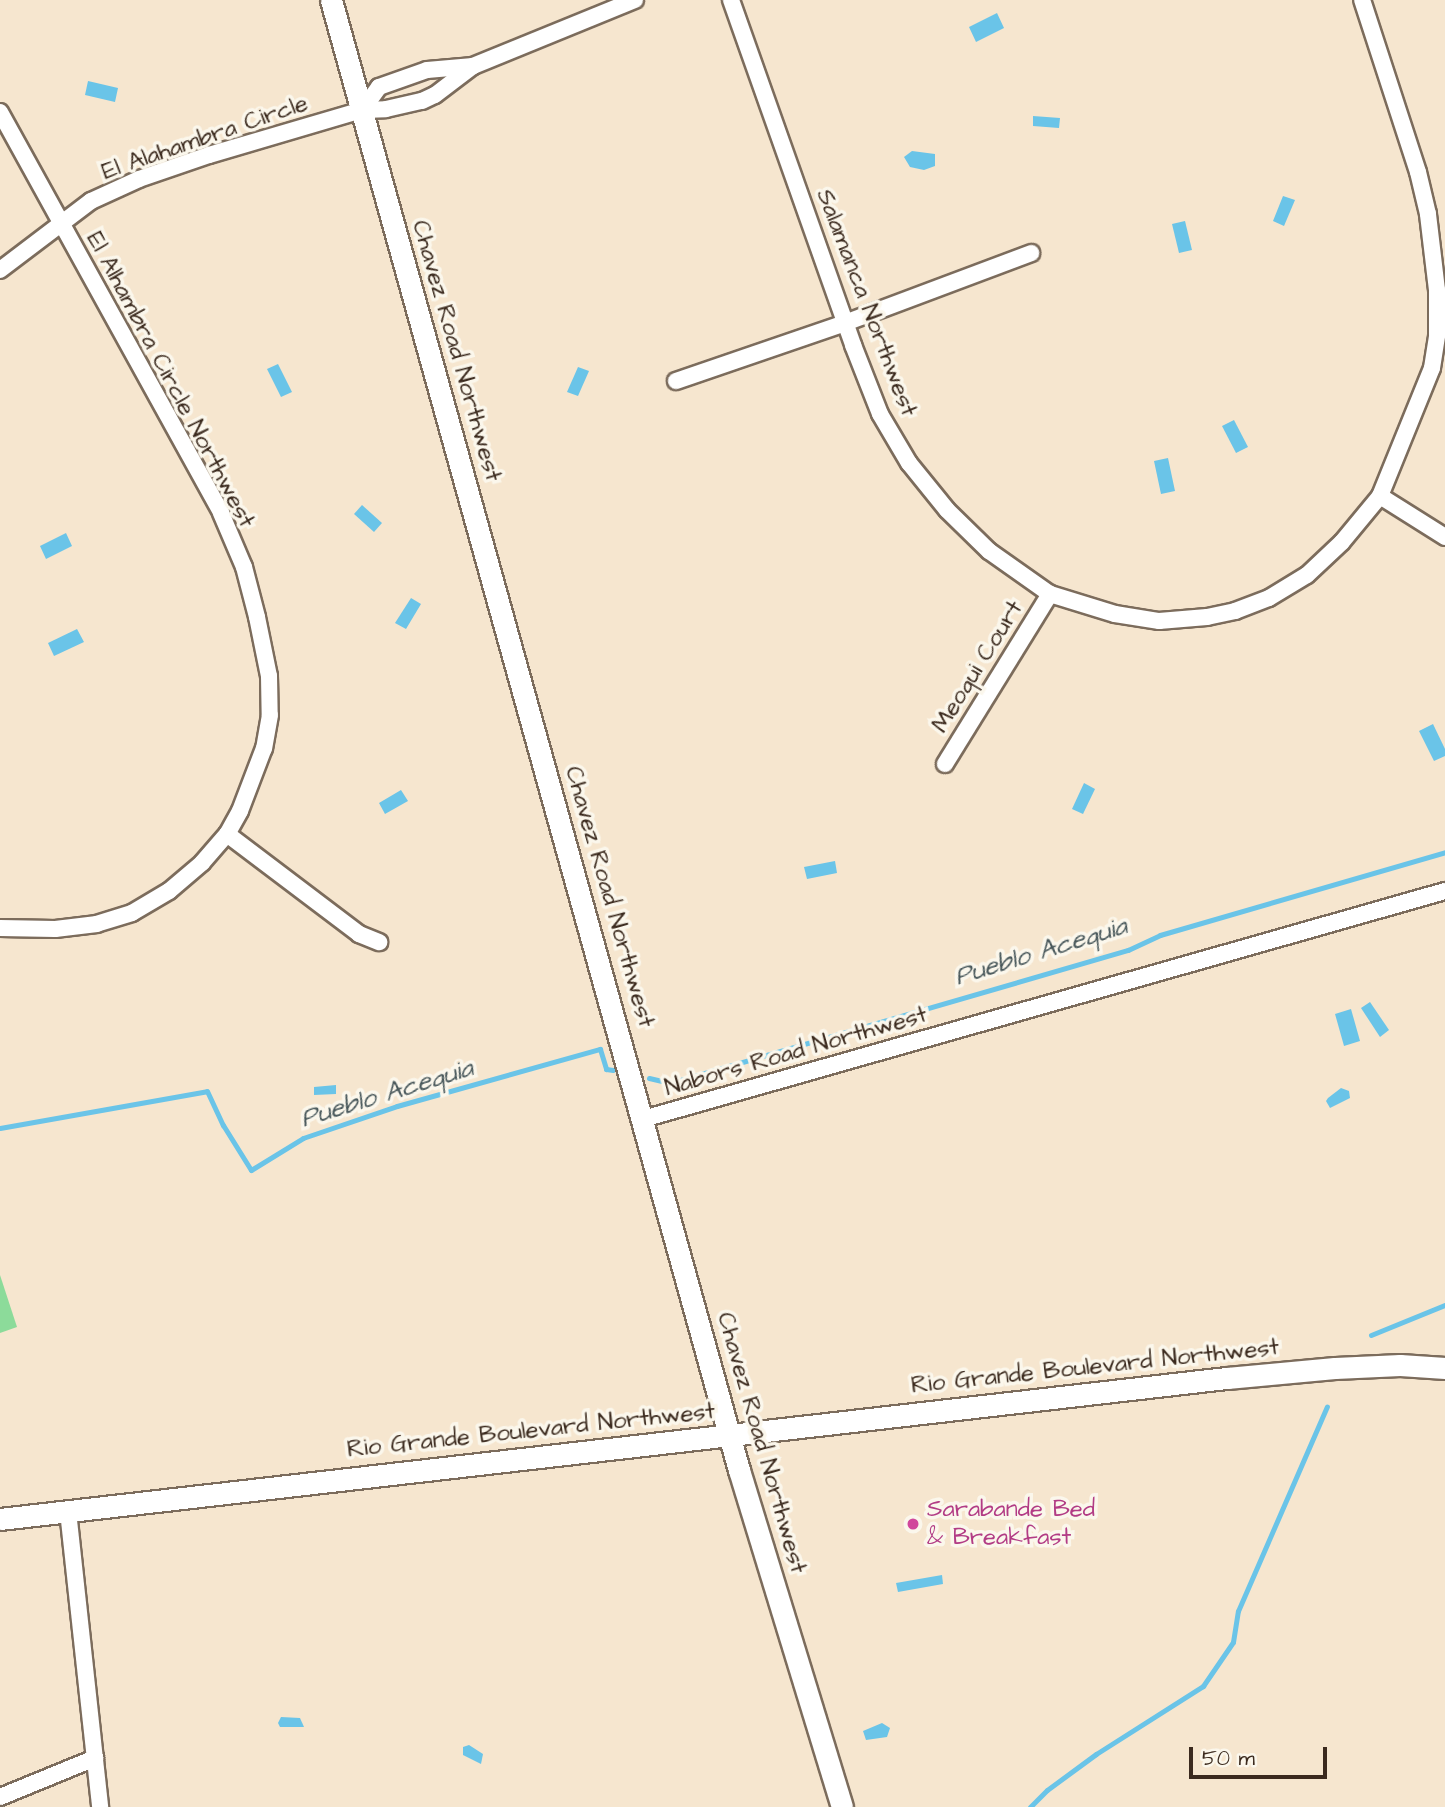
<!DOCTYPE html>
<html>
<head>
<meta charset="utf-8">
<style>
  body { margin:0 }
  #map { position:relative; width:1445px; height:1807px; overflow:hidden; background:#f6e6cf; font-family:"Architects Daughter",sans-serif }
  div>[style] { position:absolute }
  .green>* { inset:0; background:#8cdb9a }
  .water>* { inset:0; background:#6ac4e8 }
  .stream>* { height:5px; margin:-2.5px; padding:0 2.5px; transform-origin:2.5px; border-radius:2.5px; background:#6ac4e8 }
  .roads { filter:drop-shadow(2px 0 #7c6c5c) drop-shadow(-2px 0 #7c6c5c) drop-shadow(0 2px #7c6c5c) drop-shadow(0 -2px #7c6c5c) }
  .minor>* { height:16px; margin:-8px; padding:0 8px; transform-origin:8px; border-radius:8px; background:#fff }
  .tertiary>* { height:21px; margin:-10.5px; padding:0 10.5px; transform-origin:10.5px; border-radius:10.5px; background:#fff }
  .dots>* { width:19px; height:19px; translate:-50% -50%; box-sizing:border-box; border:4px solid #fbf7ec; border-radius:50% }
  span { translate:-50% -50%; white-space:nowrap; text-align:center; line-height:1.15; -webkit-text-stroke:7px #fbf7ec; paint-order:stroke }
  .street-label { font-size:24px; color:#3b2a1e }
  .hotel-label { font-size:24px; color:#b23c85 }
  .left { translate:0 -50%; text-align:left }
  .water-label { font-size:26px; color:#49585b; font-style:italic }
  .scale { position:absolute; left:1189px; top:1747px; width:138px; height:32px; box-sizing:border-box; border:4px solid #3b2a1e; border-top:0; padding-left:9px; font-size:21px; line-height:24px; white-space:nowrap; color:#3b2a1e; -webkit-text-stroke:5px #fbf7ec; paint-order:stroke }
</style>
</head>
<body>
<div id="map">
  <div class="green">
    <i style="clip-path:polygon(0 1275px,17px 1327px,0 1333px)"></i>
  </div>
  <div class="water">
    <i style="clip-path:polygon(997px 13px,1004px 28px,976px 42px,969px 27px)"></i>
    <i style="clip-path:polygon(88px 81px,118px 88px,115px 102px,85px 95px)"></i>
    <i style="clip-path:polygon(1033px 116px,1060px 118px,1059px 128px,1033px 126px)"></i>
    <i style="clip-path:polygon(912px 151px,935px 154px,935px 166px,924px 170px,910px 167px,904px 157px)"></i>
    <i style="clip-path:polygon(1283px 196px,1295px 200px,1284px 226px,1273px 221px)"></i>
    <i style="clip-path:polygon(1185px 221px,1192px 250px,1179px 253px,1172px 224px)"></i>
    <i style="clip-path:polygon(278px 364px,292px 392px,281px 397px,267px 369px)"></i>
    <i style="clip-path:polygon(578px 367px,589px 371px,578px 396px,567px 392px)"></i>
    <i style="clip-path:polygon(1234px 420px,1248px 447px,1236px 453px,1222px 426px)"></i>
    <i style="clip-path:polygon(1168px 458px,1175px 491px,1161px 494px,1154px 461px)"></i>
    <i style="clip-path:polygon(362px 505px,382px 523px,374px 532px,354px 514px)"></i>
    <i style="clip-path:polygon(66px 533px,72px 546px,46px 559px,40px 546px)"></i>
    <i style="clip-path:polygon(411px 598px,421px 604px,406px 629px,395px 623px)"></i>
    <i style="clip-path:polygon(77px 629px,84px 642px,54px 656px,48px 643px)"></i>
    <i style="clip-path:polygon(1433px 724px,1445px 749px,1445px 756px,1434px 761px,1419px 731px)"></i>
    <i style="clip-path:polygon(1084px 783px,1095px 789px,1083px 814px,1072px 809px)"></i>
    <i style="clip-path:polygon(401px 790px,408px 801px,385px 814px,379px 803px)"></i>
    <i style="clip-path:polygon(835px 861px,837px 873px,807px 879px,804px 867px)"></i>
    <i style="clip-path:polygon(1370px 1002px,1389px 1030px,1380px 1037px,1361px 1008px)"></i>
    <i style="clip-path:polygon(1351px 1009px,1360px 1041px,1344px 1046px,1335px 1014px)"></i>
    <i style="clip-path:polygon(336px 1085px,336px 1094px,314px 1095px,314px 1087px)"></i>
    <i style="clip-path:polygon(1341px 1088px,1349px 1091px,1350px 1098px,1330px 1108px,1326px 1101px,1328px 1098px)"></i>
    <i style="clip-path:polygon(942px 1575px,943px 1584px,898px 1592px,896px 1583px)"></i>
    <i style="clip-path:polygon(281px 1717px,300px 1718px,304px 1727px,280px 1727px,278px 1723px)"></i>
    <i style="clip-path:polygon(882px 1723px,890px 1728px,887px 1737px,866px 1740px,863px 1731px)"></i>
    <i style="clip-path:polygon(469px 1745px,483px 1754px,481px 1764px,463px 1755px,463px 1747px)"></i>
  </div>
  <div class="stream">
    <i style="left:649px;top:1078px;width:22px;rotate:13deg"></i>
    <i style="left:670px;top:1083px;width:477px;rotate:-16.2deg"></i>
    <i style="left:1128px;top:950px;width:35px;rotate:-25deg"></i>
    <i style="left:1160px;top:935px;width:297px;rotate:-16.2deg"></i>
    <i style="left:0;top:1128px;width:210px;rotate:-10.1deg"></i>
    <i style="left:207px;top:1091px;width:38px;rotate:65deg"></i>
    <i style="left:223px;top:1125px;width:53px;rotate:58.1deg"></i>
    <i style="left:251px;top:1170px;width:61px;rotate:-31.6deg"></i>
    <i style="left:303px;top:1138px;width:99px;rotate:-18.8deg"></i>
    <i style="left:397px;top:1106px;width:211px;rotate:-15.7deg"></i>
    <i style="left:600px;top:1049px;width:21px;rotate:73deg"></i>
    <i style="left:606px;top:1069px;width:7px;rotate:8deg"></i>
    <i style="left:1371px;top:1335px;width:80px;rotate:-22.1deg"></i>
    <i style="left:1030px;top:1807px;width:24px;rotate:-45deg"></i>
    <i style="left:1047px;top:1790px;width:61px;rotate:-36.3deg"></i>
    <i style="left:1096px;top:1754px;width:127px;rotate:-32.4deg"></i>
    <i style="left:1203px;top:1686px;width:53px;rotate:-55.7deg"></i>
    <i style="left:1233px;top:1642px;width:31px;rotate:-81deg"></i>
    <i style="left:1238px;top:1611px;width:223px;rotate:-66.5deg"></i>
  </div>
  <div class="roads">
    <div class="minor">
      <i style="left:731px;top:0;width:366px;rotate:70.5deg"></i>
      <i style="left:853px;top:345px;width:74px;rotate:68.6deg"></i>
      <i style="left:880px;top:414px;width:57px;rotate:59.4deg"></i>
      <i style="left:909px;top:463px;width:60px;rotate:51deg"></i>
      <i style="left:947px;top:510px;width:59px;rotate:44.3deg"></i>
      <i style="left:989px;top:551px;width:75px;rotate:35.2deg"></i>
      <i style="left:1050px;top:594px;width:68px;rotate:17.1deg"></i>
      <i style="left:1115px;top:614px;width:45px;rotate:9deg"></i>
      <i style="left:1159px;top:621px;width:48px;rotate:-4.8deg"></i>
      <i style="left:1207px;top:617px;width:29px;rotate:-12deg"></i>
      <i style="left:1235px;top:611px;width:36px;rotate:-21deg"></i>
      <i style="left:1269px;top:598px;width:44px;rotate:-31.2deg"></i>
      <i style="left:1307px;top:575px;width:48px;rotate:-43.3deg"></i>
      <i style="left:1342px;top:542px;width:60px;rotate:-50.4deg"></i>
      <i style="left:1380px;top:496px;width:138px;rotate:-67.9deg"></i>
      <i style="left:1432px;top:368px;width:33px;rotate:-81deg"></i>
      <i style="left:1437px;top:335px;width:45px;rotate:-90deg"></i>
      <i style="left:1437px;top:290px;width:77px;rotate:-96.8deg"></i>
      <i style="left:1428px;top:214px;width:43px;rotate:-103.4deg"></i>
      <i style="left:1418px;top:172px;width:181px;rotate:-108deg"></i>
      <i style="left:473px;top:66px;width:175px;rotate:-22.2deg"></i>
      <i style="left:0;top:112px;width:458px;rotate:61.1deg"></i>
      <i style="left:221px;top:513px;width:59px;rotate:66.9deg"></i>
      <i style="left:244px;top:567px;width:52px;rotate:75.4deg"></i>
      <i style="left:257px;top:617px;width:60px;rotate:78.5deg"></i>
      <i style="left:269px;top:676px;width:39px;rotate:89deg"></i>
      <i style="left:270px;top:715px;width:34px;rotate:100deg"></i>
      <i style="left:264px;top:748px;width:67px;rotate:110.9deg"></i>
      <i style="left:240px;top:811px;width:26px;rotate:119deg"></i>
      <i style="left:227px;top:834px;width:38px;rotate:131deg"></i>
      <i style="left:202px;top:863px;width:43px;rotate:139.7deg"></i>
      <i style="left:169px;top:891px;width:43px;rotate:149.3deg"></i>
      <i style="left:132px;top:913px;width:37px;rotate:163deg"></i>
      <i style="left:97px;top:924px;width:42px;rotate:173.2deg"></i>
      <i style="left:55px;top:929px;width:55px;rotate:-179deg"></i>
      <i style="left:0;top:270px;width:114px;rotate:-37.2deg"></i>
      <i style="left:91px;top:201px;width:53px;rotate:-24.6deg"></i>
      <i style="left:139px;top:179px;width:74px;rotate:-18.9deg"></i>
      <i style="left:209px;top:155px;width:159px;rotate:-16.4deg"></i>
      <i style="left:362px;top:110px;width:24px;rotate:-2deg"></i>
      <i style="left:386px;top:109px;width:37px;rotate:-13deg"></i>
      <i style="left:422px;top:101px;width:14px;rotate:-25deg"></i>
      <i style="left:435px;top:95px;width:48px;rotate:-37.3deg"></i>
      <i style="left:473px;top:66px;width:46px;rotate:175deg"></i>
      <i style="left:427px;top:70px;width:51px;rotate:160.5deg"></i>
      <i style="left:379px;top:87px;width:29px;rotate:126deg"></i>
      <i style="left:676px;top:381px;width:179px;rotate:-18.9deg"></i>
      <i style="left:845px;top:323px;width:199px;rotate:-20.6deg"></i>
      <i style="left:1380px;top:496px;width:77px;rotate:32.2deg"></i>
      <i style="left:945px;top:764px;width:200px;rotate:-58.3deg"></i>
      <i style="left:227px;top:834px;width:166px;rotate:37.1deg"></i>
      <i style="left:359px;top:934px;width:22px;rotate:22deg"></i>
      <i style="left:643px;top:1119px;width:834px;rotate:-15.87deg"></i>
      <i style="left:68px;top:1511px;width:298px;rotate:83.8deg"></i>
      <i style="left:0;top:1797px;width:103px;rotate:-22.3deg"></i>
    </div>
    <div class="tertiary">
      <i style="left:331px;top:0;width:1526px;rotate:74.49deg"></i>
      <i style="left:739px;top:1470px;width:352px;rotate:73deg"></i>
      <i style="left:0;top:1519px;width:1235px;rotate:-6.56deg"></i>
      <i style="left:1227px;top:1378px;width:108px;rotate:-5.3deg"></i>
      <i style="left:1335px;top:1368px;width:65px;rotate:-2.6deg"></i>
      <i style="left:1400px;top:1365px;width:45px;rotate:3.8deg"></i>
    </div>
  </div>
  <div class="dots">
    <i style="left:913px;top:1524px;background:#d1479c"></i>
  </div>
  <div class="street-label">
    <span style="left:205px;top:138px;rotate:-19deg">El Alahambra Circle</span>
    <span style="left:866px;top:303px;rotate:69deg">Salamanca Northwest</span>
    <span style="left:456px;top:351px;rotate:74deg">Chavez Road Northwest</span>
    <span style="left:170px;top:380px;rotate:62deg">El Alhambra Circle Northwest</span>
    <span style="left:978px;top:667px;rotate:-58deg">Meoqui Court</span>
    <span style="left:609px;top:897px;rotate:74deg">Chavez Road Northwest</span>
    <span style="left:796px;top:1052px;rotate:-16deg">Nabors Road Northwest</span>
    <span style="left:1095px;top:1367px;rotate:-6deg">Rio Grande Boulevard Northwest</span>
    <span style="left:531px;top:1431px;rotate:-6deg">Rio Grande Boulevard Northwest</span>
    <span style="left:761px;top:1443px;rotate:74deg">Chavez Road Northwest</span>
  </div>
  <div class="hotel-label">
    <span class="left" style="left:927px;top:1524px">Sarabande Bed<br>&amp; Breakfast</span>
  </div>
  <div class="water-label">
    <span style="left:1041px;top:952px;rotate:-17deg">Pueblo Acequia</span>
    <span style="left:387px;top:1094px;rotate:-17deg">Pueblo Acequia</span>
  </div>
  <div class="scale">50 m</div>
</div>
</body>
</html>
